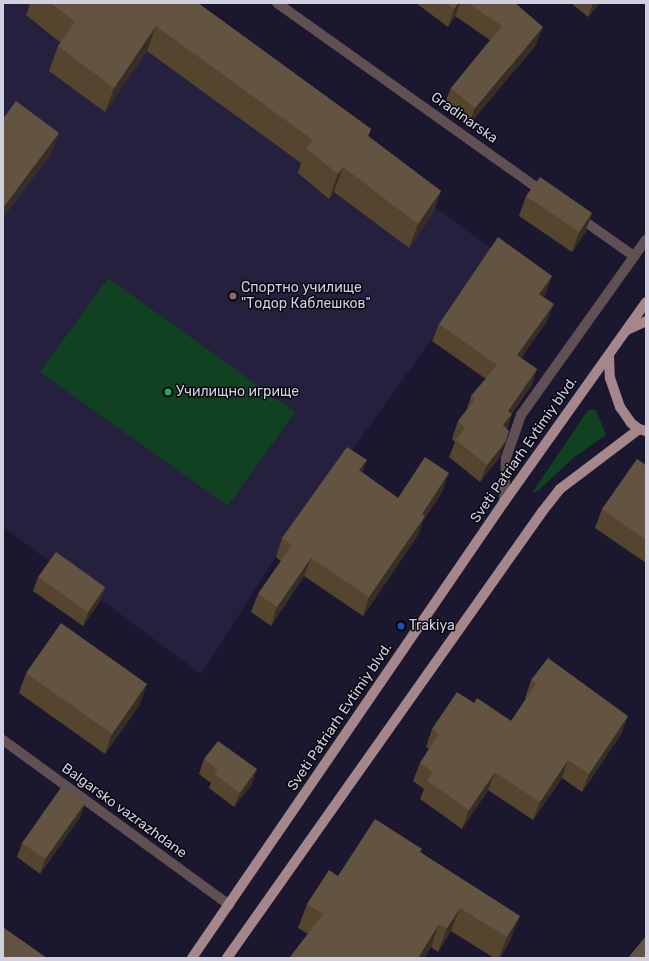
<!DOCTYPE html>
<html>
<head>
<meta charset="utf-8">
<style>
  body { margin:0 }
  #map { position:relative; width:649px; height:961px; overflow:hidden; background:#1a172f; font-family:Rubik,sans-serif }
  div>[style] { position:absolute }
  .built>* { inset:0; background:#25203d }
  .green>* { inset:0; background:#104121 }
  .street>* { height:10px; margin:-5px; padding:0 5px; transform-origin:5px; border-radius:5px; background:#605053 }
  .primary>* { height:10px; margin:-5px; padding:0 5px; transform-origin:5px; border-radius:5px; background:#a5868b }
  .wall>* { inset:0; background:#55452f }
  .shaded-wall>* { inset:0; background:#382d27 }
  .building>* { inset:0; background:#635442 }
  .dots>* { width:11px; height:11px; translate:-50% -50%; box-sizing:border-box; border:2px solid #06050e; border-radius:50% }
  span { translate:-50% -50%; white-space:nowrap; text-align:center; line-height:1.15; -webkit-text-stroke:3px #06050e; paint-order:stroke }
  .street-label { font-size:14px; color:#d1d0e0 }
  .poi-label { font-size:14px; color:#d1d0e0 }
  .left { translate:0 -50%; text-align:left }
  .frame { position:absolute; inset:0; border:4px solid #d1d0e0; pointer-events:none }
</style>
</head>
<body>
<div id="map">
  <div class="built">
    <i style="clip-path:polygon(3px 3px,156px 3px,495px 251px,276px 557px,201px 674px,3px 527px)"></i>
  </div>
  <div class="green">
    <i style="clip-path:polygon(108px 278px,295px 412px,228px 506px,40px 372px)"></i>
    <i style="clip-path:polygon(588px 410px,596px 410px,606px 435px,573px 458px,538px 491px,532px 493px)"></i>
  </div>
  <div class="street">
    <i style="left:277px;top:3px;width:328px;rotate:35.4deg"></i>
    <i style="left:577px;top:216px;width:70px;rotate:35.1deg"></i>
    <i style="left:504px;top:502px;width:44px;rotate:-87.4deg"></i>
    <i style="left:506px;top:458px;width:46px;rotate:-70.8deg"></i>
    <i style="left:521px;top:415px;width:215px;rotate:-54.5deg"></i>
    <i style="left:3px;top:740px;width:280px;rotate:36.1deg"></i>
  </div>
  <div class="primary">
    <i style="left:627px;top:330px;width:21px;rotate:-25deg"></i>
    <i style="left:609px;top:355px;width:23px;rotate:88deg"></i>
    <i style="left:610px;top:378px;width:31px;rotate:71deg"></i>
    <i style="left:620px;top:407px;width:19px;rotate:55deg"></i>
    <i style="left:631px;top:423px;width:10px;rotate:37deg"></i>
    <i style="left:639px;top:429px;width:7px;rotate:16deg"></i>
    <i style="left:192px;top:958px;width:553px;rotate:-55.62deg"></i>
    <i style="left:504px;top:502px;width:245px;rotate:-54.6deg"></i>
    <i style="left:227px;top:958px;width:546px;rotate:-54.77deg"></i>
    <i style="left:542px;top:512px;width:29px;rotate:-52deg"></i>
    <i style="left:560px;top:489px;width:99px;rotate:-37.2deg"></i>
  </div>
  <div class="wall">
    <i style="clip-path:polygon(28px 3px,198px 3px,371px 129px,368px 136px,441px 191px,432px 215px,409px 248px,334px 192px,329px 199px,298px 173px,301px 163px,147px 51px,105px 112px,49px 71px,58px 46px,61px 43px,26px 15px,30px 4px)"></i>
    <i style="clip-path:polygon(416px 3px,515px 3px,536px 45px,468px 126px,444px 105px,451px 88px,490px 40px,455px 16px,448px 27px)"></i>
    <i style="clip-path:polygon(571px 3px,600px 3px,588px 17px)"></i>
    <i style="clip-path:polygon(526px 196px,592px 213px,585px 233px,572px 252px,519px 216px)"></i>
    <i style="clip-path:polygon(552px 276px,545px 294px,543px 297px,547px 321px,521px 358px,537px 369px,531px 386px,512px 413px,507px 429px,499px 458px,480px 482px,449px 457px,455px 442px,452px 439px,458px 421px,466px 412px,471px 396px,486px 379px,432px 341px,439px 324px)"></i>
    <i style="clip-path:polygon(646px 465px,646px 563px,595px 528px,602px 509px)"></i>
    <i style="clip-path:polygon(363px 473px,398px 498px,442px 492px,423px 521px,418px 535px,363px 616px,304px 576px,271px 626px,251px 612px,258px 594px,281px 561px,276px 557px,282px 538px)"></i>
    <i style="clip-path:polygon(38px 577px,105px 587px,100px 601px,83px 626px,33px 591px)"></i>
    <i style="clip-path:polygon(26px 673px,140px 704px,105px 754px,19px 693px)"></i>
    <i style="clip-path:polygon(531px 680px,628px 716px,621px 734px,582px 792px,562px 778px,533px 820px,488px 790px,462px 829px,420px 799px,424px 789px,413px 781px,420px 763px,429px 749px,426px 747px,432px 729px,474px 703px,511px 721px,526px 699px,525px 698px)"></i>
    <i style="clip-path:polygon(204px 759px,252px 784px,234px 807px,209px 788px,211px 783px,199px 774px)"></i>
    <i style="clip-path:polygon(85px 803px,80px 817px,40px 874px,17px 857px,22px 843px)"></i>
    <i style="clip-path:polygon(421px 852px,511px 939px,500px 958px,494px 958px,451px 931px,438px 952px,431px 947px,424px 958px,290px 958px,308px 934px,298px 928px,307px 904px,338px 876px)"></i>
  </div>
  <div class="shaded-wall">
    <i style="clip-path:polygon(458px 3px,460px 3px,455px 16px,448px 27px,454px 9px)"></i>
    <i style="clip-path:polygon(593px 3px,600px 3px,588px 17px)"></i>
    <i style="clip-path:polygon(156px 26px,147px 51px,105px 112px,114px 88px)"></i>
    <i style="clip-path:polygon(543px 27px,536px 45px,468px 126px,475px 108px)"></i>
    <i style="clip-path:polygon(59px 133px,52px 153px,3px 218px,3px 208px)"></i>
    <i style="clip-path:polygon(343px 167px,334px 192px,329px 199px,338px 174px)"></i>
    <i style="clip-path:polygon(441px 191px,432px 215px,409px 248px,418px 224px)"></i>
    <i style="clip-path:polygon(592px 213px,585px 233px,572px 252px,579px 232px)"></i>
    <i style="clip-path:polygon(552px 276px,545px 294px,533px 311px,539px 294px)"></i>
    <i style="clip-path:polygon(554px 304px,547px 321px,511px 372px,517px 355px)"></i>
    <i style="clip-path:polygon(537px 369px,531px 386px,511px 414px,512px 414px,506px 431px,496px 443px,508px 411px)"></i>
    <i style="clip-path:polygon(506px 441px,499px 458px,480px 482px,487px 465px)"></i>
    <i style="clip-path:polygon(367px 460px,360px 479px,359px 470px)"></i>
    <i style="clip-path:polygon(449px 473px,442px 492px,423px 521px,418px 535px,363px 616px,369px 597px,422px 514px)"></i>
    <i style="clip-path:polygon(311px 558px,304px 576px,271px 626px,277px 607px)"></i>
    <i style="clip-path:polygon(105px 587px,100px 601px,83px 626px,88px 612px)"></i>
    <i style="clip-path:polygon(147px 684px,140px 704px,105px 754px,112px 734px)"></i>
    <i style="clip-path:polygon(628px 716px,621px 734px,582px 792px,589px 774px)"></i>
    <i style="clip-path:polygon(568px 760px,562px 778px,533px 820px,540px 802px)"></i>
    <i style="clip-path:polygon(257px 769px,252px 784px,234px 807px,240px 793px)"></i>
    <i style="clip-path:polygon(495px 772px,488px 790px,462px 829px,469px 810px)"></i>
    <i style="clip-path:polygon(85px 803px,80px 817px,40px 874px,45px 859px)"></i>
    <i style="clip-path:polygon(460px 908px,451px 931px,438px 952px,447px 928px)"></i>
    <i style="clip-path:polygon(520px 916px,511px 939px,500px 958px,499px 958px,507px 937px)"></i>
    <i style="clip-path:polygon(439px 924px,431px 947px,424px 958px,418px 958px)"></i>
  </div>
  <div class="building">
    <i style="clip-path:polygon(51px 3px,198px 3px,371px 129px,368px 136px,441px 191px,418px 224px,343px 167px,338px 174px,306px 148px,313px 140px,156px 26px,114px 88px,58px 46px,75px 22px)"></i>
    <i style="clip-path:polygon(446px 3px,458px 3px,454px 9px)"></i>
    <i style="clip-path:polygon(468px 3px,515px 3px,543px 27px,475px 108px,451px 88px,502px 26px)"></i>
    <i style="clip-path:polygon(16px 101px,59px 133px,3px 208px,3px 119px)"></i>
    <i style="clip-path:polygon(540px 177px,592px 213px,579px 232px,526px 196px)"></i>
    <i style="clip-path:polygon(498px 237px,552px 276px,539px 294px,554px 304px,517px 355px,537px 369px,508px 411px,512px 414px,503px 425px,509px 431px,506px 441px,487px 465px,456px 440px,465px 428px,458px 421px,475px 399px,471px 396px,497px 365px,439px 324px)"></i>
    <i style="clip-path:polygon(347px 447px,367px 460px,359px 470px,398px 498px,425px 457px,449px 473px,422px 514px,425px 516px,369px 597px,311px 558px,277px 607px,258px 594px,292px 545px,282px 538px)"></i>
    <i style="clip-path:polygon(637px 459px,646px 465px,646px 540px,602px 509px)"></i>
    <i style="clip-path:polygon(56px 552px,105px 587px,88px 612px,38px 577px)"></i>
    <i style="clip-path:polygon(61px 623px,147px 684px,112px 734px,26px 673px)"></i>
    <i style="clip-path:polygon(548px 658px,628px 716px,589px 774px,568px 760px,540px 802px,495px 772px,469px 810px,427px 781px,433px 772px,420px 763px,439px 734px,432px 729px,457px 692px,474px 703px,477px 698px,511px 721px,536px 684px,531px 680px)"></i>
    <i style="clip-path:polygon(218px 741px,257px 769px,240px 793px,214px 774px,218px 770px,204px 759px)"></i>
    <i style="clip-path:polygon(62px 786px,85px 803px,45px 859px,22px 843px)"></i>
    <i style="clip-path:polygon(375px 819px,422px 849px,420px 852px,520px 916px,507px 937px,460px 908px,447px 928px,439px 924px,418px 958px,291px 958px,290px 957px,323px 914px,307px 904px,329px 870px,338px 876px)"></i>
    <i style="clip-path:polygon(4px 928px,47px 958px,3px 958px,3px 930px)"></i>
    <i style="clip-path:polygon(646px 936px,646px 958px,628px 958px)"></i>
  </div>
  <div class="dots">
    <i style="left:233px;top:296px;background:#8d6e63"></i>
    <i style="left:168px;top:392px;background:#2e9e5b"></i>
    <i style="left:401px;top:626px;background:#1a4fb4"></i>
  </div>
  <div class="street-label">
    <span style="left:464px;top:118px;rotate:35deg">Gradinarska</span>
    <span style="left:524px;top:450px;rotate:-55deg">Sveti Patriarh Evtimiy blvd.</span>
    <span style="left:340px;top:717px;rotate:-56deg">Sveti Patriarh Evtimiy blvd.</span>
    <span style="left:124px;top:811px;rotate:36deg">Balgarsko vazrazhdane</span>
  </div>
  <div class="poi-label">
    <span class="left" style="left:241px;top:296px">Спортно училище<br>"Тодор Каблешков"</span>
    <span class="left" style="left:176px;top:392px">Училищно игрище</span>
    <span class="left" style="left:409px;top:626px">Trakiya</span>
  </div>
  <div class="frame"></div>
</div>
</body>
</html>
